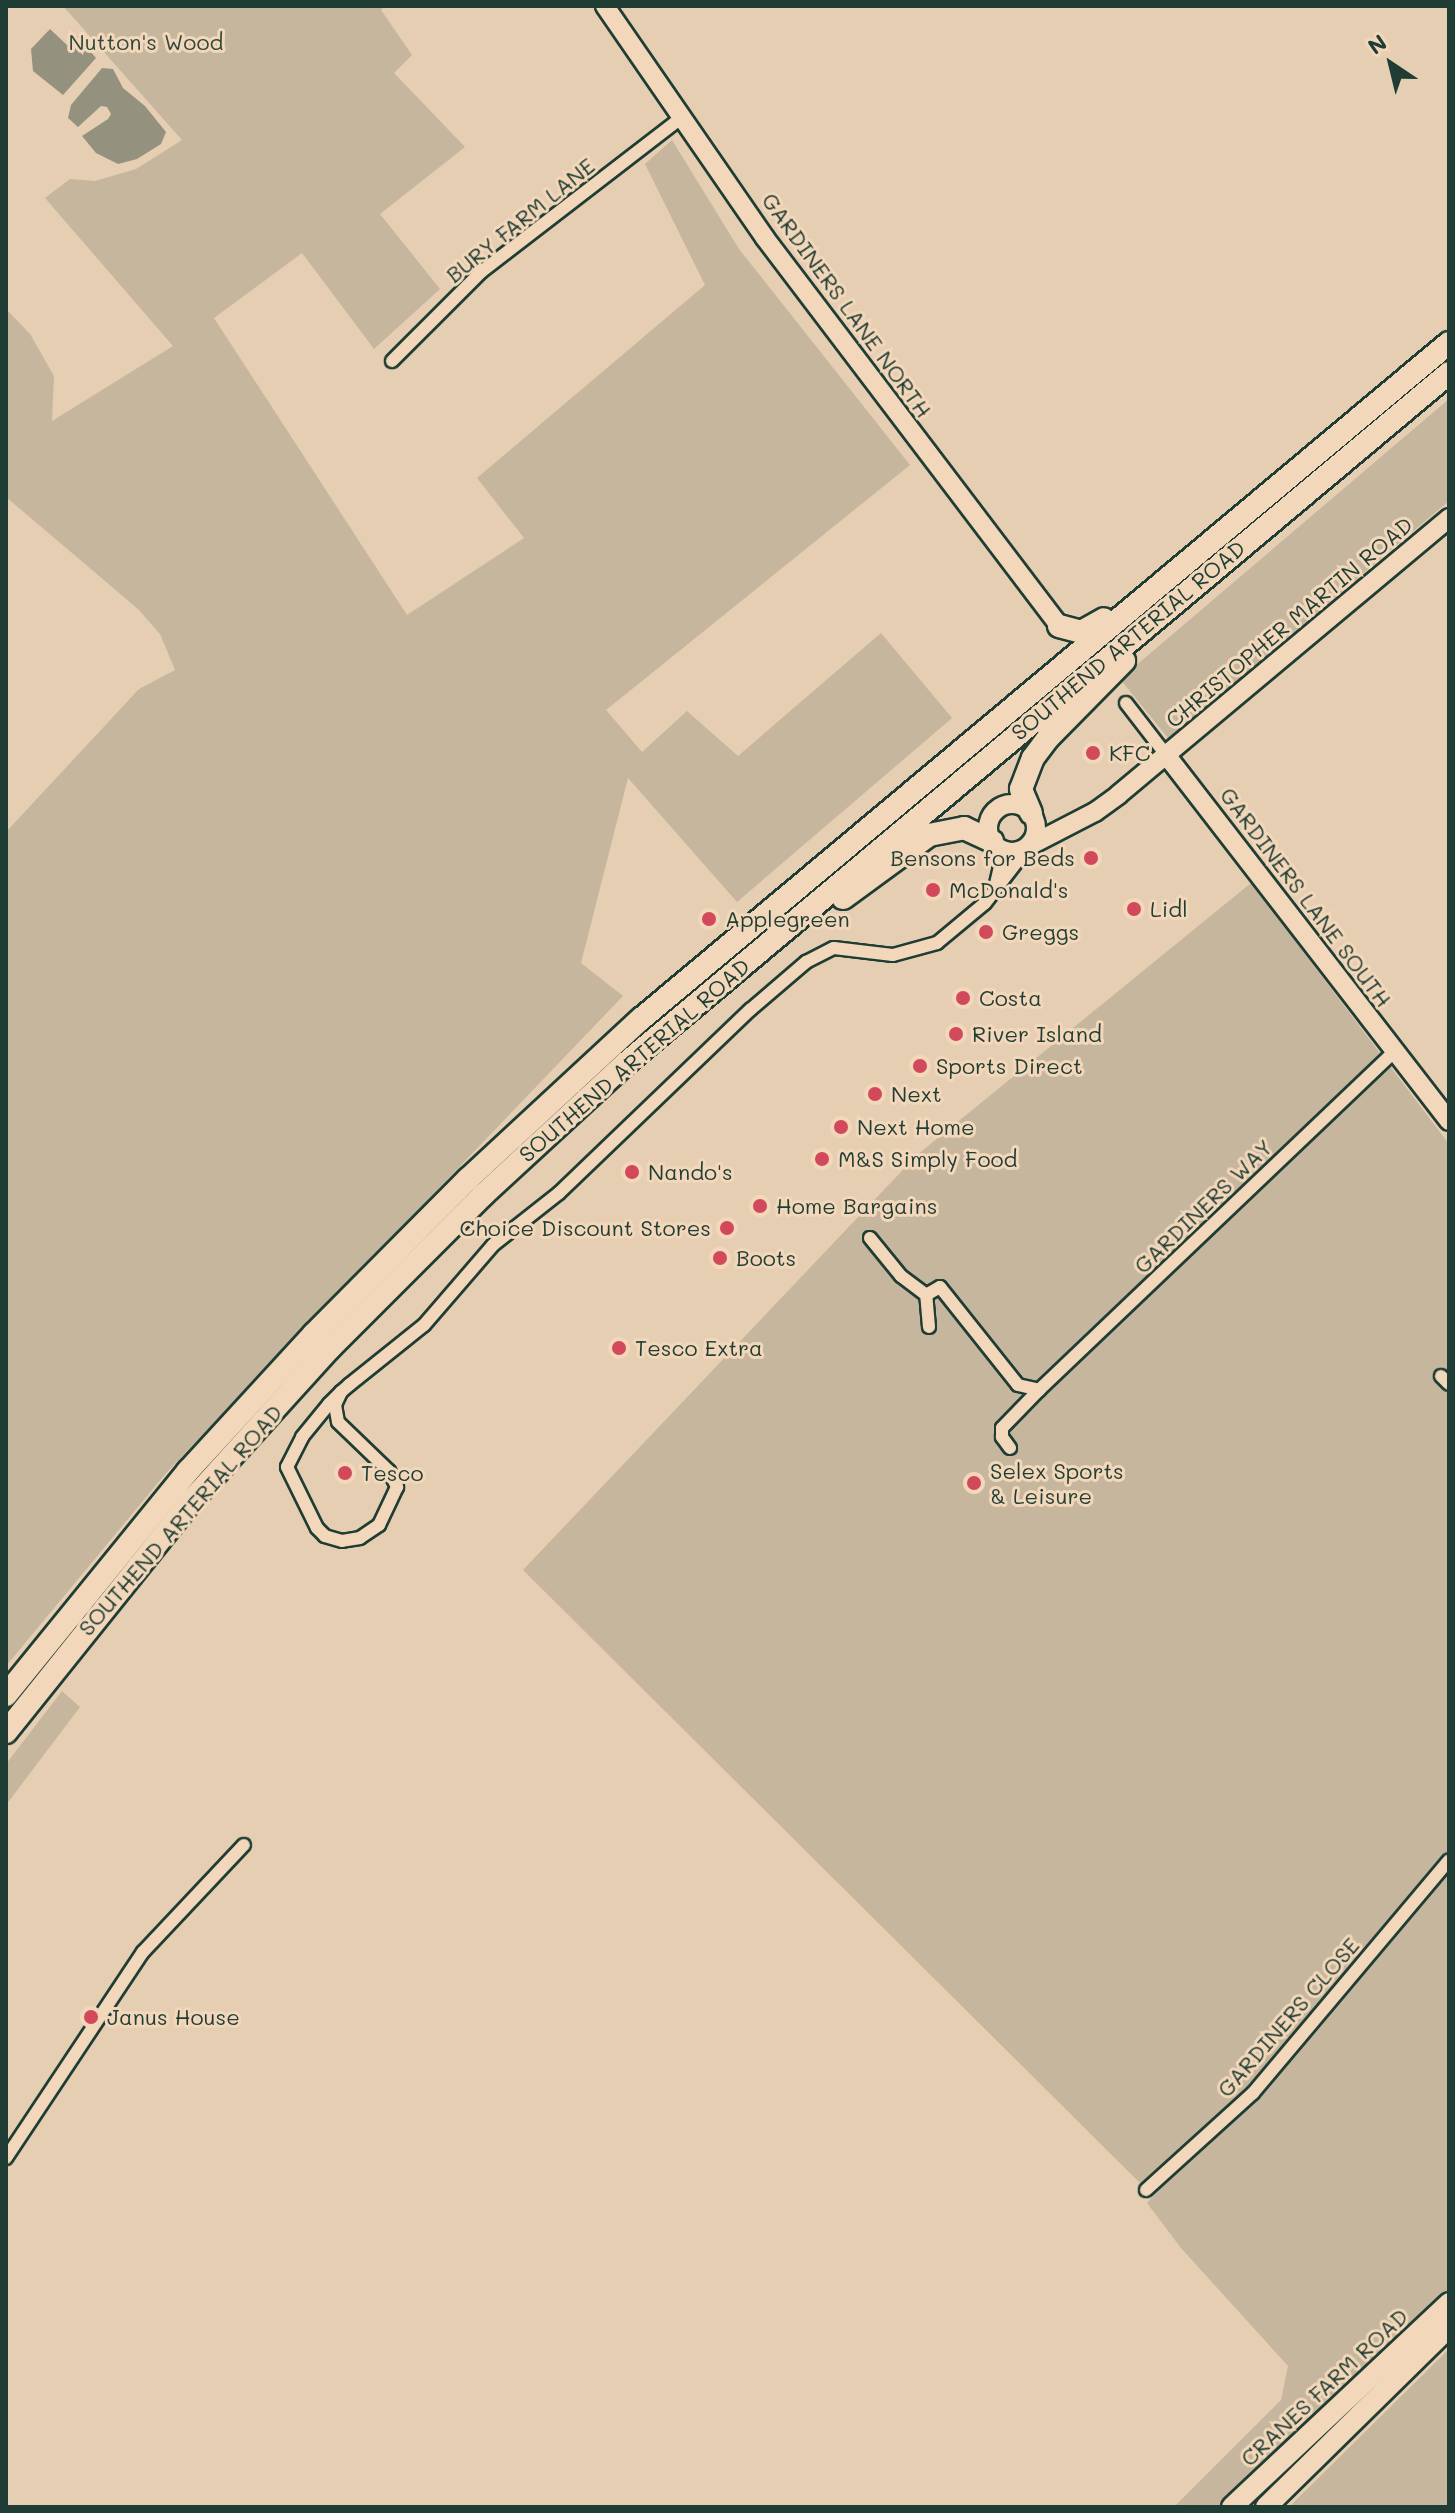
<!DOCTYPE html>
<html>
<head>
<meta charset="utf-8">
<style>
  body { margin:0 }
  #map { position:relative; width:1455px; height:2513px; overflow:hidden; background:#e6ceb2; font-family:Mali,sans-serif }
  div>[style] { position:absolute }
  .green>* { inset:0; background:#c5b69d }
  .water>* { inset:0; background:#94927f }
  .roads { filter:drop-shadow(2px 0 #1f3d34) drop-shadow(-2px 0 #1f3d34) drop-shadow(0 2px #1f3d34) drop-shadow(0 -2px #1f3d34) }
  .street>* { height:12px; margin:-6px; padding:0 6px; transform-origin:6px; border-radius:6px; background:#f3d7ba }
  .secondary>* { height:18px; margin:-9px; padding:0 9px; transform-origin:9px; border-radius:9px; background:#f3d7ba }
  .secondary>.ring { margin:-9px; padding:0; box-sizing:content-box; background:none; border:18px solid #f3d7ba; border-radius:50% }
  .primary>* { height:20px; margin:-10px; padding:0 10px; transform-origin:10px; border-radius:10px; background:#f3d7ba }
  .highway>* { height:22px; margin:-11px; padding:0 11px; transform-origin:11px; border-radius:11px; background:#f3d7ba }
  .dots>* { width:22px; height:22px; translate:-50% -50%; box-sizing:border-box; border:4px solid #f3d7ba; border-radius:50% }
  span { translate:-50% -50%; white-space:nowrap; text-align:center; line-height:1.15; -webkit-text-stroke:6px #f3d7ba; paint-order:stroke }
  .park-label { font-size:22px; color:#30493e }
  .street-label { font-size:22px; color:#1f3d34 }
  .poi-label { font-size:22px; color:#1f3d34 }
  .left { translate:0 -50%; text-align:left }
  .right { translate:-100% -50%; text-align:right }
  .frame { position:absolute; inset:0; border:8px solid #1f3d34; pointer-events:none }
  .north { position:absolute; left:1351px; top:24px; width:80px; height:80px; -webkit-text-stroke:6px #f3d7ba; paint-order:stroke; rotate:325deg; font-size:22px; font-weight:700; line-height:32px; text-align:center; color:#1f3d34 }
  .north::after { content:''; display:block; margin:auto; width:28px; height:36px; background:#1f3d34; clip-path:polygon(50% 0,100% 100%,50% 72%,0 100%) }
</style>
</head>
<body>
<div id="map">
  <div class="green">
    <i style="clip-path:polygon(63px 6px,385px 6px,381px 10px,412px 55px,394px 73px,465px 147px,380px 214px,440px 289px,374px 349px,302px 253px,214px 318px,407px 615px,524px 538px,477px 478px,705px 285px,645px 164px,672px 140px,739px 249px,910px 465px,606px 710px,642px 752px,687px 711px,738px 756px,881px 633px,952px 718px,737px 902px,628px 778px,581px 963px,623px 996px,167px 1472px,6px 1666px,6px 832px,139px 689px,175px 670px,160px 634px,138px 609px,6px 497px,6px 309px,30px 334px,54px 376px,52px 421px,173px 346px,45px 198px,70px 179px,95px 181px,136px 169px,182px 140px)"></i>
    <i style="clip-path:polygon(1449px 399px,1449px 501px,1168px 738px,1120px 679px)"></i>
    <i style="clip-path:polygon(1251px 883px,1449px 1144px,1449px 2289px,1220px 2507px,1174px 2507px,1281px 2400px,1288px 2366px,1181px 2248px,1147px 2203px,1153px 2196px,523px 1570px,917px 1155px)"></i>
    <i style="clip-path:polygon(62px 1691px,80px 1707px,6px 1805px,6px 1764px)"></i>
    <i style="clip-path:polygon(1449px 2349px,1449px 2507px,1289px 2507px)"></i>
  </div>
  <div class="water">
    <i style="clip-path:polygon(50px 29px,67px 45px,77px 36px,96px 58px,63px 95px,33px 71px,31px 49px)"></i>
    <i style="clip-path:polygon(102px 68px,113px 69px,123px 88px,145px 106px,166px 132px,161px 144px,137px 159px,118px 164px,96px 153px,82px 136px,108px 119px,111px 114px,107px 107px,101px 106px,78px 127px,68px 118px,71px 105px)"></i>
  </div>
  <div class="roads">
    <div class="street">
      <i style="left:392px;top:361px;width:126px;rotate:-45deg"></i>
      <i style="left:481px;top:272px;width:252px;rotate:-37.6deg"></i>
      <i style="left:1126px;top:703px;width:67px;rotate:52.3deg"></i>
      <i style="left:992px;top:841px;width:23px;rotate:67deg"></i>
      <i style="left:1001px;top:862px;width:26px;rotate:103deg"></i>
      <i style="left:870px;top:1238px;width:49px;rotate:50.8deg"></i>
      <i style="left:901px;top:1276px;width:31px;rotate:37deg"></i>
      <i style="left:929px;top:1327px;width:32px;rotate:-95deg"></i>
      <i style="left:926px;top:1295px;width:16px;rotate:-30deg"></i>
      <i style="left:940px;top:1287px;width:125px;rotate:51.5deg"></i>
      <i style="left:1018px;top:1385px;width:22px;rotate:13deg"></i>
      <i style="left:1039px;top:1390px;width:490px;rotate:-43.6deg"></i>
      <i style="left:1441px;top:1376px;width:11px;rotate:45deg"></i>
      <i style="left:341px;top:1392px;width:14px;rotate:115deg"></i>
      <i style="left:335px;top:1405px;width:17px;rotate:80deg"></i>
      <i style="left:338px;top:1422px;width:71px;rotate:43.9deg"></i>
      <i style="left:389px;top:1471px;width:18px;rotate:63deg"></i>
      <i style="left:397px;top:1487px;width:42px;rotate:115.3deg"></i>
      <i style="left:379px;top:1525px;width:23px;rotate:146deg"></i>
      <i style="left:360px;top:1538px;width:18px;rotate:171deg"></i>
      <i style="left:342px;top:1541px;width:18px;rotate:-164deg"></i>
      <i style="left:325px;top:1536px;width:11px;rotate:-135deg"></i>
      <i style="left:317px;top:1528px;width:68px;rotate:-116.2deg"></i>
      <i style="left:287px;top:1467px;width:34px;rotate:-63deg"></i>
      <i style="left:302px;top:1437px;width:43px;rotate:-50.7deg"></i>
      <i style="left:329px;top:1404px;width:17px;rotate:-45deg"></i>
      <i style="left:341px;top:1392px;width:11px;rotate:-41deg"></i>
      <i style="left:349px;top:1385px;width:96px;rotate:-38.7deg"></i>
      <i style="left:424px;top:1325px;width:106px;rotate:-49.2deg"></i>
      <i style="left:493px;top:1245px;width:84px;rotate:-38.2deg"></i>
      <i style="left:559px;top:1193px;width:265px;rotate:-43.8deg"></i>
      <i style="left:750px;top:1010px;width:74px;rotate:-40.6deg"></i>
      <i style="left:806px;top:962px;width:31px;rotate:-27deg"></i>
      <i style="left:834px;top:948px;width:59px;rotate:6.8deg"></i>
      <i style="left:893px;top:955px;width:46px;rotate:-15.3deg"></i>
      <i style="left:937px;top:943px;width:62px;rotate:-39.8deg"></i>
      <i style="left:985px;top:903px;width:72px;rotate:-52.3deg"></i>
      <i style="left:1010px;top:1448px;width:14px;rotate:-126deg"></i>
      <i style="left:1002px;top:1437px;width:9px;rotate:-90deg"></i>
      <i style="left:1002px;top:1428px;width:53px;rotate:-45.8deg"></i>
      <i style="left:6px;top:2158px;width:247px;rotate:-56.4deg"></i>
      <i style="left:143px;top:1952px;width:147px;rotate:-46.7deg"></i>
      <i style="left:1146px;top:2190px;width:144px;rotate:-42.2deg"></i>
      <i style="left:1253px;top:2093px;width:304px;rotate:-49.9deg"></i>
    </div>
    <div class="secondary">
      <i style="left:605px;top:6px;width:282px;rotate:55.4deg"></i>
      <i style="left:765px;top:238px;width:487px;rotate:52.8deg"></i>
      <i style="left:1167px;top:756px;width:461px;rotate:52.3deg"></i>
      <i class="ring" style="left:988px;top:804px;width:30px;height:30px"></i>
      <i style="left:1029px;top:846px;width:74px;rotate:-27.3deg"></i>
      <i style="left:1095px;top:812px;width:29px;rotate:-36deg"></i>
      <i style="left:1118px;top:795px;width:432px;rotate:-39.9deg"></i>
    </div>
    <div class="primary">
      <i style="left:1232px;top:2507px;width:298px;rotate:-43.2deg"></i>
      <i style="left:1266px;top:2507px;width:257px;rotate:-44.5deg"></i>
    </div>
    <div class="highway">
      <i style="left:1059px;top:626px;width:23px;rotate:15deg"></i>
      <i style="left:1081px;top:632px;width:26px;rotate:-29deg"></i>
      <i style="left:1031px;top:813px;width:26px;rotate:-113deg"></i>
      <i style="left:1021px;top:789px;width:33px;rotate:-69deg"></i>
      <i style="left:1033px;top:758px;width:26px;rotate:-53deg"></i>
      <i style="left:1049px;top:737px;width:107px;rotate:-45.4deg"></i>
      <i style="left:843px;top:898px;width:107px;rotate:-36.2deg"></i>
      <i style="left:929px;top:835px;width:36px;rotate:-11deg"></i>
      <i style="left:964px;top:828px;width:31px;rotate:25deg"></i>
      <i style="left:6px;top:1695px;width:289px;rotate:-50.9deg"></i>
      <i style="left:188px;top:1471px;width:186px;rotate:-47.4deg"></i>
      <i style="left:314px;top:1334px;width:218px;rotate:-45.2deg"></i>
      <i style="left:468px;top:1179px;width:236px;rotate:-42.8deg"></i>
      <i style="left:641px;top:1019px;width:1053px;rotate:-39.92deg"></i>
      <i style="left:6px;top:1732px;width:299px;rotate:-51.3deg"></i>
      <i style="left:193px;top:1499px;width:204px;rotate:-47.8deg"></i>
      <i style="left:330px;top:1348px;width:216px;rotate:-45deg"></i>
      <i style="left:483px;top:1195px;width:193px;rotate:-42.7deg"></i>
      <i style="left:625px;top:1064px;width:1075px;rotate:-39.98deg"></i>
    </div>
  </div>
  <div class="dots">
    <i style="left:1093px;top:753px;background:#d1495b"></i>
    <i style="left:1091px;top:858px;background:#d1495b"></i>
    <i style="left:933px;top:890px;background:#d1495b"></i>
    <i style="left:1134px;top:909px;background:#d1495b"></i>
    <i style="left:709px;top:919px;background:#d1495b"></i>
    <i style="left:986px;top:932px;background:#d1495b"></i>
    <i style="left:963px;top:998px;background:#d1495b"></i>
    <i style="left:956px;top:1034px;background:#d1495b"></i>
    <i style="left:920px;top:1066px;background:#d1495b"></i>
    <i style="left:875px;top:1094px;background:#d1495b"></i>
    <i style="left:841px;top:1127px;background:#d1495b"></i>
    <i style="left:822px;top:1159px;background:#d1495b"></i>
    <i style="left:632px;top:1172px;background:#d1495b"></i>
    <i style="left:760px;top:1206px;background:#d1495b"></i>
    <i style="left:727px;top:1228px;background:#d1495b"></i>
    <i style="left:720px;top:1258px;background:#d1495b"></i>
    <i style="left:619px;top:1348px;background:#d1495b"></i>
    <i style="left:345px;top:1473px;background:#d1495b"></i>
    <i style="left:974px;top:1483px;background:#d1495b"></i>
    <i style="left:91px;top:2017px;background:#d1495b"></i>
  </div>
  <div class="park-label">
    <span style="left:146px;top:42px">Nutton's Wood</span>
  </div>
  <div class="street-label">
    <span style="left:520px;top:220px;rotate:-39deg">BURY FARM LANE</span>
    <span style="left:847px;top:305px;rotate:54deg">GARDINERS LANE NORTH</span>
    <span style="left:1289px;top:622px;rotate:-40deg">CHRISTOPHER MARTIN ROAD</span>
    <span style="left:1128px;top:640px;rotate:-40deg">SOUTHEND ARTERIAL ROAD</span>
    <span style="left:1306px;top:897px;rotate:53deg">GARDINERS LANE SOUTH</span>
    <span style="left:634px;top:1060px;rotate:-41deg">SOUTHEND ARTERIAL ROAD</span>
    <span style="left:1203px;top:1206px;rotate:-44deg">GARDINERS WAY</span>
    <span style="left:180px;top:1520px;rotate:-49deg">SOUTHEND ARTERIAL ROAD</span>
    <span style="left:1288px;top:2017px;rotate:-49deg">GARDINERS CLOSE</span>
    <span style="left:1324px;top:2387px;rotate:-43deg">CRANES FARM ROAD</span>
  </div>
  <div class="poi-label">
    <span class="left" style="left:1109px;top:753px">KFC</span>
    <span class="right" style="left:1075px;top:858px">Bensons for Beds</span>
    <span class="left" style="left:949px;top:890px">McDonald's</span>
    <span class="left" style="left:1150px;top:909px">Lidl</span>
    <span class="left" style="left:725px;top:919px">Applegreen</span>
    <span class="left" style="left:1002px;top:932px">Greggs</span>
    <span class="left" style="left:979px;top:998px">Costa</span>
    <span class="left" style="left:972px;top:1034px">River Island</span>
    <span class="left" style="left:936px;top:1066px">Sports Direct</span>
    <span class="left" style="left:891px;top:1094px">Next</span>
    <span class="left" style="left:857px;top:1127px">Next Home</span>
    <span class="left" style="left:838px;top:1159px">M&amp;S Simply Food</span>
    <span class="left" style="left:648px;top:1172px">Nando's</span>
    <span class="left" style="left:776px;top:1206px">Home Bargains</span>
    <span class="right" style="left:711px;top:1228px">Choice Discount Stores</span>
    <span class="left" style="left:736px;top:1258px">Boots</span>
    <span class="left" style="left:635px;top:1348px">Tesco Extra</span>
    <span class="left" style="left:990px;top:1483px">Selex Sports<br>&amp; Leisure</span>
    <span class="left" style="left:361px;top:1473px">Tesco</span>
    <span class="left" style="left:107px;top:2017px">Janus House</span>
  </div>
  <div class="frame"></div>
  <div class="north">N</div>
</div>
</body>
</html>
